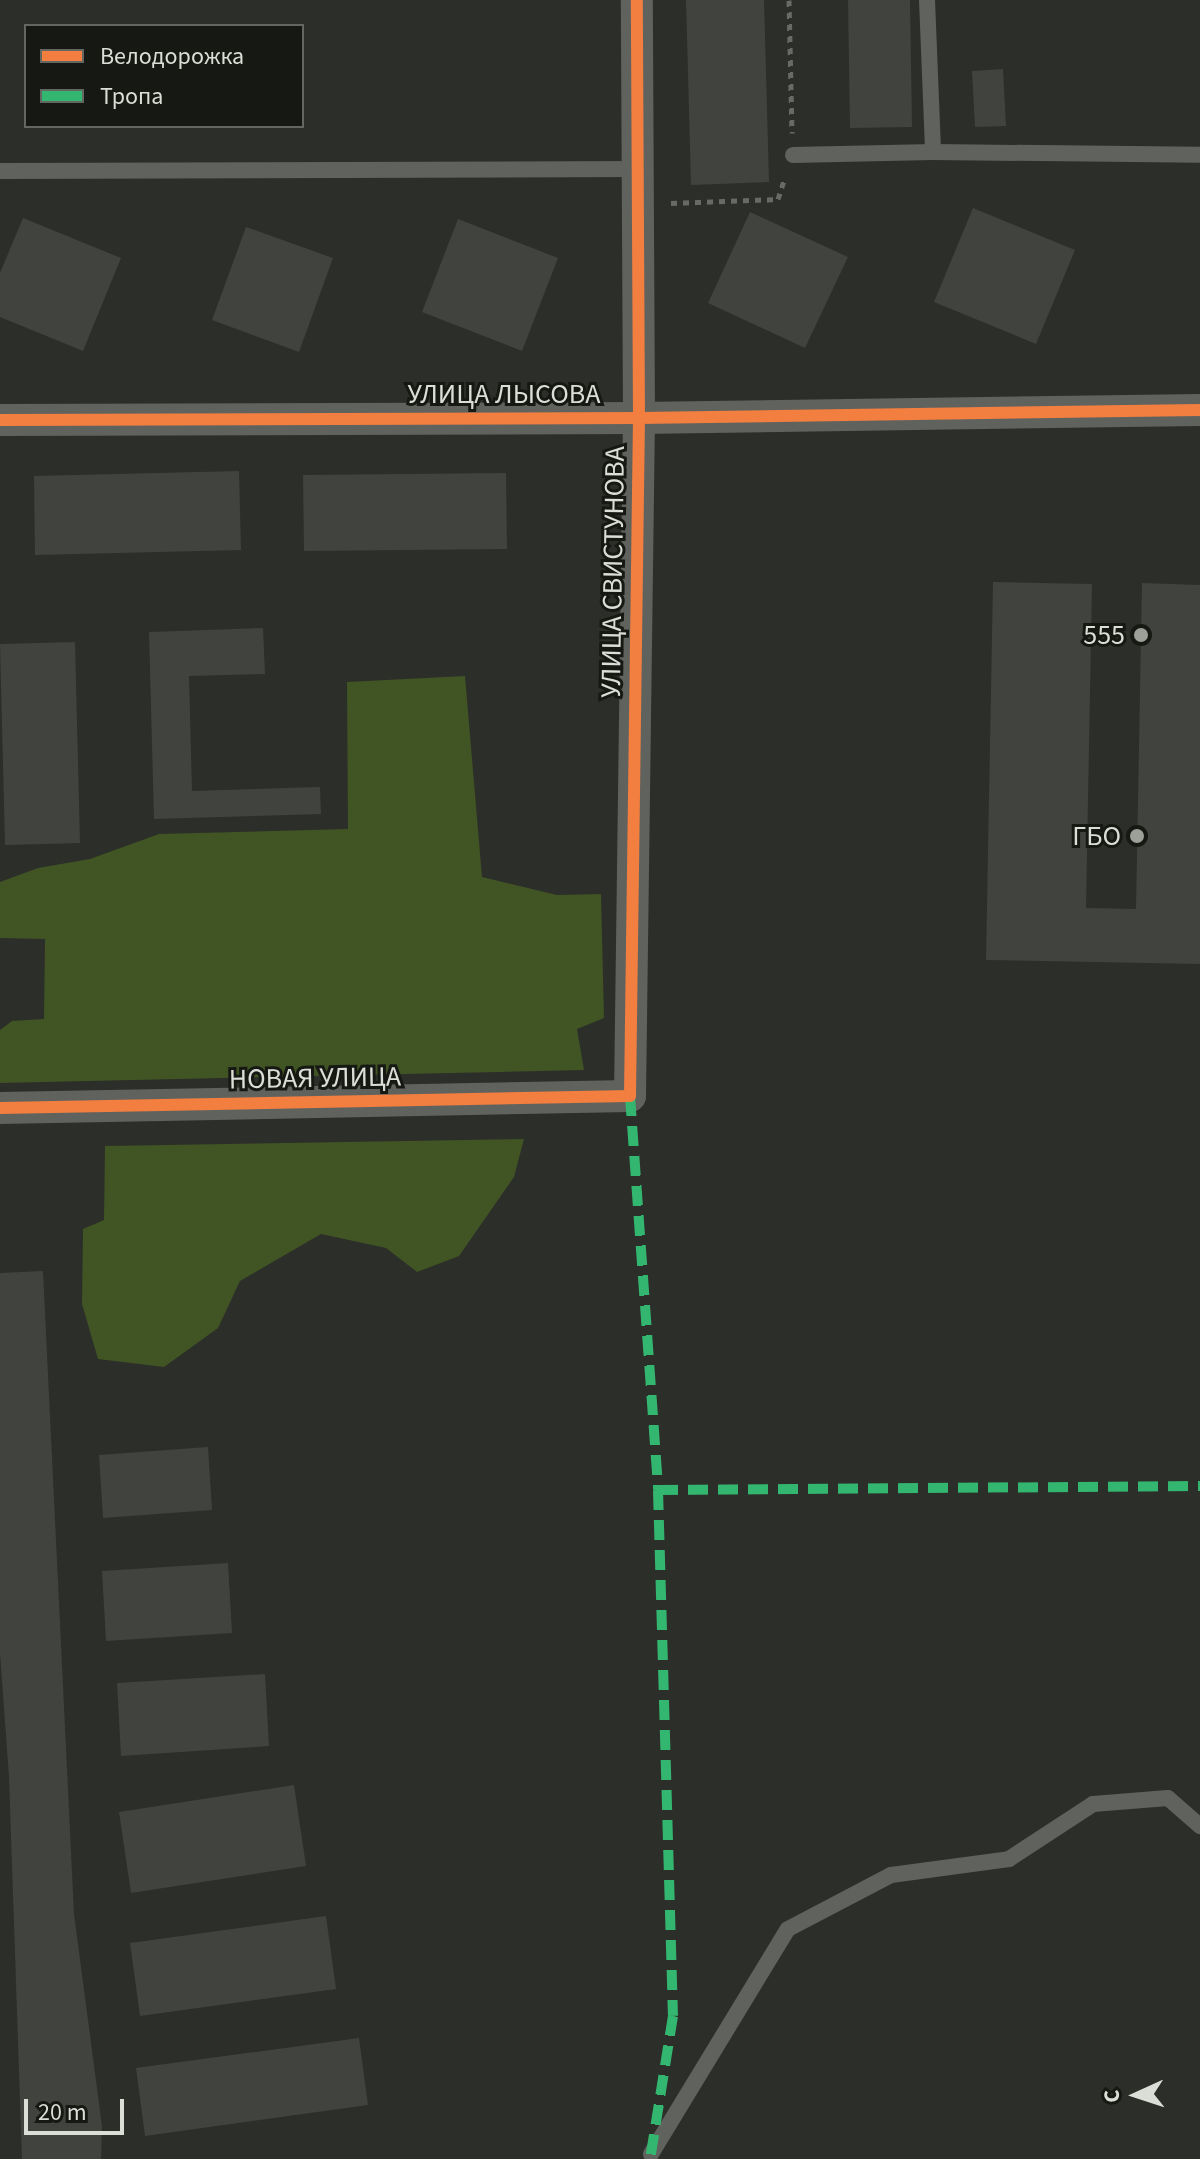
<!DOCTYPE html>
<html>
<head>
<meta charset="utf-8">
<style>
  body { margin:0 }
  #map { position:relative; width:1200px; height:2159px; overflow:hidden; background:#2c2e29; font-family:"Source Sans 3",sans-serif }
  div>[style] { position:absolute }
  .green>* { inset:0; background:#415424 }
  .building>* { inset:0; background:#41433f }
  .path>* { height:5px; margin-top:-2.5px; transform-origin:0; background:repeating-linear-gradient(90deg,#686a66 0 6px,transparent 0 12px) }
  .lane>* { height:16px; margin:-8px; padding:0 8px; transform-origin:8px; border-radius:8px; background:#60625e }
  .street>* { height:32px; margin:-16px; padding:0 16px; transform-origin:16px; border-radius:16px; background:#60625e }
  .quiet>* { height:10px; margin-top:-5px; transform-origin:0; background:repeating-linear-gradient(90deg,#33b770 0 20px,transparent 0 30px) }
  .cycleway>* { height:12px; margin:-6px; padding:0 6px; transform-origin:6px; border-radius:6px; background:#f27e40 }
  .dots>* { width:22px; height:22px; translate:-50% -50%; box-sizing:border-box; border:4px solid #161813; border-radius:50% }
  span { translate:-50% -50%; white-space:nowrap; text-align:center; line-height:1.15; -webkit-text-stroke:6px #161813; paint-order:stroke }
  .street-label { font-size:28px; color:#daded6 }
  .poi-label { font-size:28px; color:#daded6 }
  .right { translate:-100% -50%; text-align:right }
  .legend { position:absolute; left:24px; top:24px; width:280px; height:104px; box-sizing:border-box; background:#161813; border:2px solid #646761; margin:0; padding:10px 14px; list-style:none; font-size:24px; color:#daded6 }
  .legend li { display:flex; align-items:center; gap:16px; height:40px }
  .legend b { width:40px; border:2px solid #646761 }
  .north { position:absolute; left:1096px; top:2055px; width:80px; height:80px; -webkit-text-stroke:6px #161813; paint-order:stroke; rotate:267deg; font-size:22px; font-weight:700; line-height:32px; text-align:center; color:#daded6 }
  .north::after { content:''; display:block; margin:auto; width:28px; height:36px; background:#daded6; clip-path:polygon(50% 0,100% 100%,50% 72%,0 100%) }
  .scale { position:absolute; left:24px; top:2099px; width:100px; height:36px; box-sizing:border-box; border:4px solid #daded6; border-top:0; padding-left:10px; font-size:24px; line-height:28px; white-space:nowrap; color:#daded6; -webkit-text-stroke:6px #161813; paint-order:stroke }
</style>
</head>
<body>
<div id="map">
  <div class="green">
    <i style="clip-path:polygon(465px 676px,482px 877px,557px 895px,601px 894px,604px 1018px,577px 1029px,584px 1070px,0 1083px,0 1030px,12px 1021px,44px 1019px,45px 939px,0 938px,0 882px,38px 868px,90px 859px,159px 834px,348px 829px,347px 682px)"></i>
    <i style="clip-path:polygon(524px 1139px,514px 1177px,459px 1256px,417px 1272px,386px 1248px,321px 1234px,240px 1281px,218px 1328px,164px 1367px,98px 1359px,82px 1304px,83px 1229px,104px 1220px,105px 1146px)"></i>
  </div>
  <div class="building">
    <i style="clip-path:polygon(686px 0,764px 0,769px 182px,691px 185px)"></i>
    <i style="clip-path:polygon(848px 0,910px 0,912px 127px,850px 128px)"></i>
    <i style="clip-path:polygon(1003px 69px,1006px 126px,975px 127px,972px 71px)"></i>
    <i style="clip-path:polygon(973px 208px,1075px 250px,1036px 344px,934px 302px)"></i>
    <i style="clip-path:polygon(750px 212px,848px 257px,805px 348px,708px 303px)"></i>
    <i style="clip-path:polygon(23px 218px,121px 258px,83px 351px,0 317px,0 273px)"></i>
    <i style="clip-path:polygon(458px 219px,558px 258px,522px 351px,422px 312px)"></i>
    <i style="clip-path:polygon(246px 227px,333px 258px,299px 352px,212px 320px)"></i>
    <i style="clip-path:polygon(239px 471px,241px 550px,35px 555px,34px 476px)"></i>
    <i style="clip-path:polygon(506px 473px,507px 549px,304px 551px,303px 475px)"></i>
    <i style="clip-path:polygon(993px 582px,1092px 584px,1086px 908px,1136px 909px,1142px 583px,1200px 585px,1200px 964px,986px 960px)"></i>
    <i style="clip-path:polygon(263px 628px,265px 674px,189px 676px,192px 791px,320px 787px,321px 814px,154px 819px,149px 632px)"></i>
    <i style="clip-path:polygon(75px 642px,80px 843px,5px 845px,0 644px)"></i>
    <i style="clip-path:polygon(43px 1271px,74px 1914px,102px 2126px,101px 2159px,22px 2159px,9px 1777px,0 1653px,0 1273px)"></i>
    <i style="clip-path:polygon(208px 1447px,212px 1510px,103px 1518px,99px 1455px)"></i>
    <i style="clip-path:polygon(228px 1563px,232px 1633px,106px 1641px,102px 1571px)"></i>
    <i style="clip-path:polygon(265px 1674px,269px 1746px,121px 1756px,117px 1683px)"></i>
    <i style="clip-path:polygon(294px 1785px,306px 1866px,131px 1893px,119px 1812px)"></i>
    <i style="clip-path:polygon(326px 1916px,336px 1989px,140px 2016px,130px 1943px)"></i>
    <i style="clip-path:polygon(359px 2038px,368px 2105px,145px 2136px,136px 2068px)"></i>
  </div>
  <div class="path">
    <i style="left:789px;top:0;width:133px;rotate:88.7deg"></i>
    <i style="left:671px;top:203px;width:107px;rotate:-2.1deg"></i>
    <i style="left:778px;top:199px;width:22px;rotate:-72deg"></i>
  </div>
  <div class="lane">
    <i style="left:927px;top:0;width:152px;rotate:87.7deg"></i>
    <i style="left:793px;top:155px;width:140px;rotate:-1.2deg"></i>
    <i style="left:933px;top:152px;width:267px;rotate:0.6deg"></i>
    <i style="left:0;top:171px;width:637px;rotate:-0.18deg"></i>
    <i style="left:651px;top:2154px;width:263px;rotate:-58.7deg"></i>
    <i style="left:788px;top:1929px;width:116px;rotate:-27.7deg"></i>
    <i style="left:891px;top:1875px;width:119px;rotate:-7.7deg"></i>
    <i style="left:1009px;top:1859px;width:100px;rotate:-33.2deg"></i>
    <i style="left:1093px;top:1804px;width:75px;rotate:-4.6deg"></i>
    <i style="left:1168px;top:1798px;width:43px;rotate:41.2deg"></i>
  </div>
  <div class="street">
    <i style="left:0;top:420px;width:639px;rotate:-0.18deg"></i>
    <i style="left:639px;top:418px;width:561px;rotate:-0.82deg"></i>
    <i style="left:0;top:1108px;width:630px;rotate:-1.09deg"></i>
    <i style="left:630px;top:1096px;width:678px;rotate:-89.24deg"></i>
    <i style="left:639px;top:418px;width:418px;rotate:-90.3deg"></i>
  </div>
  <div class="quiet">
    <i style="left:630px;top:1096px;width:395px;rotate:85.9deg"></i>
    <i style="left:658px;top:1490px;width:526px;rotate:88.37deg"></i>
    <i style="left:673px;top:2016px;width:145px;rotate:99.1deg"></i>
    <i style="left:658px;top:1490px;width:542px;rotate:-0.42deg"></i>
  </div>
  <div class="cycleway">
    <i style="left:0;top:420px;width:639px;rotate:-0.18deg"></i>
    <i style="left:639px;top:418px;width:561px;rotate:-0.82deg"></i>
    <i style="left:0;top:1108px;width:630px;rotate:-1.09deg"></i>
    <i style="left:630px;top:1096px;width:678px;rotate:-89.24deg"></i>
    <i style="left:639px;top:418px;width:418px;rotate:-90.3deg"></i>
  </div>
  <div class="dots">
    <i style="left:1141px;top:635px;background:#9da099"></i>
    <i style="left:1137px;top:836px;background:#9da099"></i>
  </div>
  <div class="street-label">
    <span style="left:504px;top:394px">УЛИЦА ЛЫСОВА</span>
    <span style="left:613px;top:572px;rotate:-89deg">УЛИЦА СВИСТУНОВА</span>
    <span style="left:315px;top:1078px;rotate:-1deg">НОВАЯ УЛИЦА</span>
  </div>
  <div class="poi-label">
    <span class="right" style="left:1125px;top:635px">555</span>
    <span class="right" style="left:1121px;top:836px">ГБО</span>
  </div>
  <ul class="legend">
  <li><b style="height:10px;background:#f27e40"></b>Велодорожка</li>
  <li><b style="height:10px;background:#33b770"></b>Тропа</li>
  </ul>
  <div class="north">С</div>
  <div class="scale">20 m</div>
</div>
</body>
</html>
